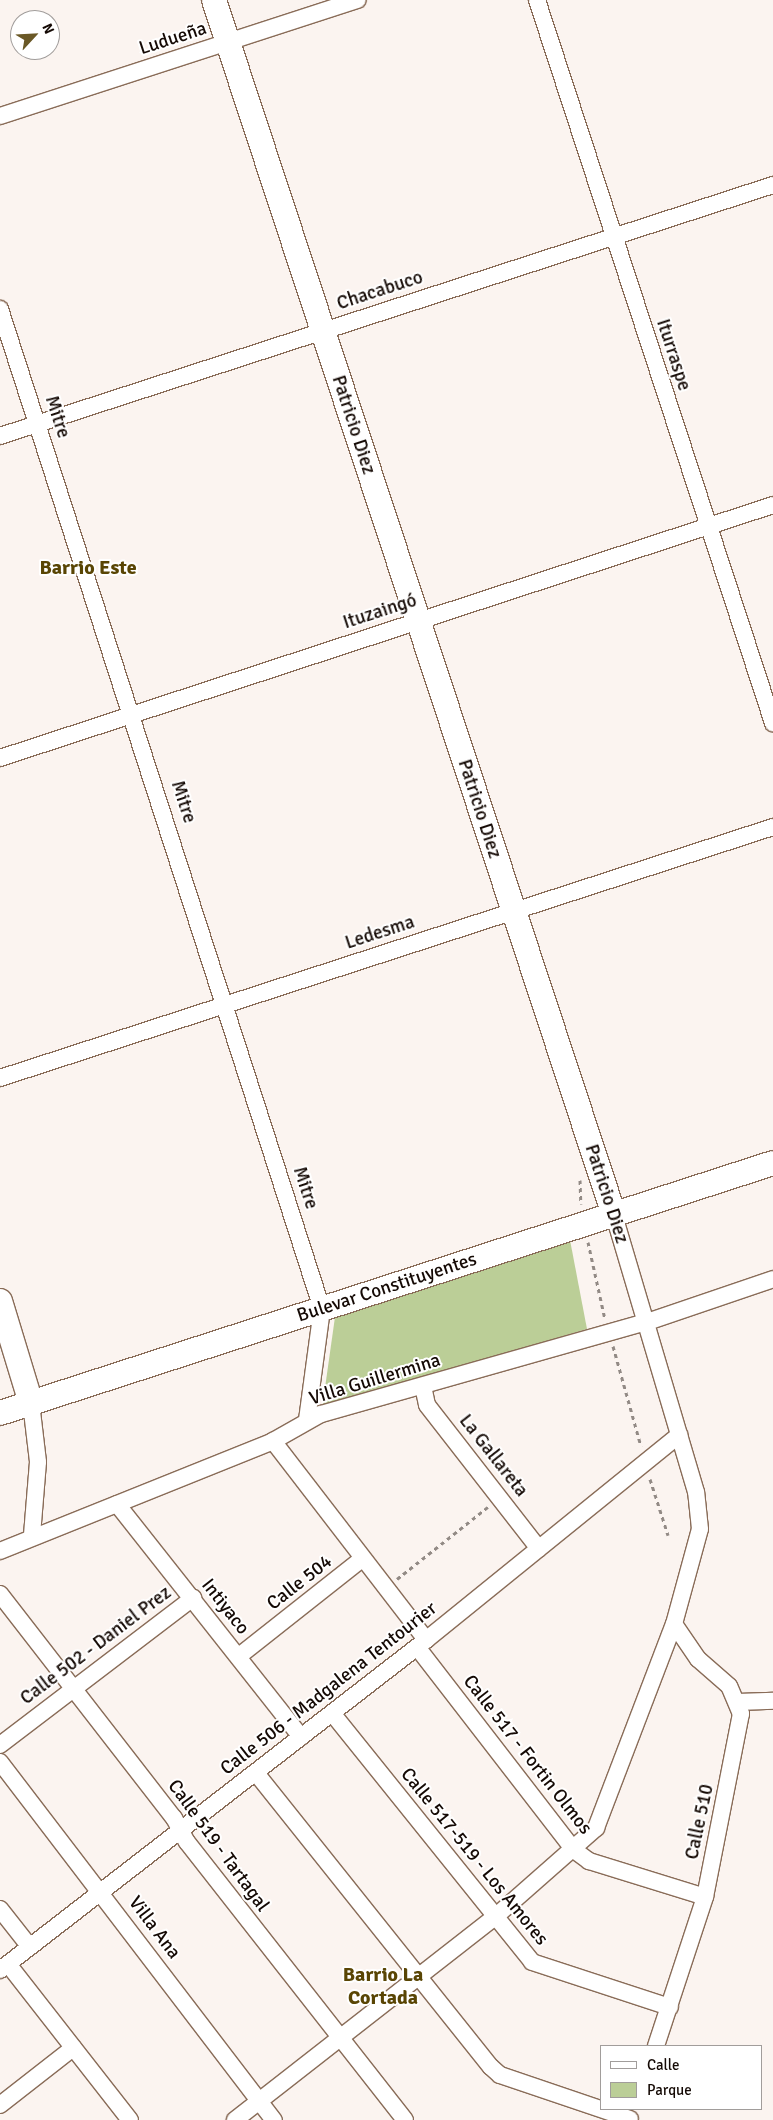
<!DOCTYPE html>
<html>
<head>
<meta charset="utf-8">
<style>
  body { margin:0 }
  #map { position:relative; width:773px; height:2120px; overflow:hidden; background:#fbf4f0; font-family:Signika,sans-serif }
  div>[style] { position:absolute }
  .green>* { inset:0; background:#bbce97 }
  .path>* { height:3px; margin-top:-1.5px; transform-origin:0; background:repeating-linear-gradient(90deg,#928a85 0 4px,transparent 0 8px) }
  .roads { filter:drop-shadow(1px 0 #896c58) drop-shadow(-1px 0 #896c58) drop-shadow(0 1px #896c58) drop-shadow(0 -1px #896c58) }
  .street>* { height:16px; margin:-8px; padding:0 8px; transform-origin:8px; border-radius:8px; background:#fff }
  .secondary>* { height:24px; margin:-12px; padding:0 12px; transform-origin:12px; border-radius:12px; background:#fff }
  span { translate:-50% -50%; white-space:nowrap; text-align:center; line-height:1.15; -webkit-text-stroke:4px #fff; paint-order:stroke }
  .street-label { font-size:19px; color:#140904 }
  .neighbourhood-label { font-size:20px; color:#594504; font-weight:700 }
  .legend { position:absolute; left:600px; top:2045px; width:162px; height:65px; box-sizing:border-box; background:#fff; border:1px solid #a19d9b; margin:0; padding:6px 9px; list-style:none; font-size:15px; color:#140904 }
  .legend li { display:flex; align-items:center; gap:10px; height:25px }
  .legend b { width:25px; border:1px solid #a19d9b }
  .north { position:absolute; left:10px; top:10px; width:50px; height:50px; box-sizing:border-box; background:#fff; border:1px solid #a19d9b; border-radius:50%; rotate:65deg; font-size:14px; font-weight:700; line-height:20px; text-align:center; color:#140904 }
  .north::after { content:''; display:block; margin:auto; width:18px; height:22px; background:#6a5826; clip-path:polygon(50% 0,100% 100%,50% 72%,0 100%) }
</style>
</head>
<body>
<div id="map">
  <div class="green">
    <i style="clip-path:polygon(570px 1240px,587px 1329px,322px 1409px,335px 1317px)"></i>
  </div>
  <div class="path">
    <i style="left:580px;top:1180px;width:24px;rotate:88deg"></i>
    <i style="left:588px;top:1242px;width:79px;rotate:77.6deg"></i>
    <i style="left:613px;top:1346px;width:104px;rotate:74.4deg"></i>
    <i style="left:650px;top:1479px;width:59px;rotate:72.2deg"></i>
    <i style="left:397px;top:1579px;width:116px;rotate:-38.4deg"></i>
  </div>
  <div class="roads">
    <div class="street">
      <i style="left:537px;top:0;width:761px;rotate:71.92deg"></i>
      <i style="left:0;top:116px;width:376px;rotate:-18deg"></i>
      <i style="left:0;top:309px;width:1051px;rotate:72.15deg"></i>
      <i style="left:322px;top:1309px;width:112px;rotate:97.7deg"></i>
      <i style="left:0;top:436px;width:813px;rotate:-17.99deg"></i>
      <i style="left:0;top:758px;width:813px;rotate:-18.12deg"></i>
      <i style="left:0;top:1078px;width:813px;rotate:-17.99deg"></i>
      <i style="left:423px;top:1386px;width:19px;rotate:78deg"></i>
      <i style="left:427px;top:1405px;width:182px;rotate:52.1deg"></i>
      <i style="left:31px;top:1403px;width:59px;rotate:83.2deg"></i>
      <i style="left:38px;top:1462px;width:73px;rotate:94.7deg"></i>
      <i style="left:273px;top:1441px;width:251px;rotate:52.4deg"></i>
      <i style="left:117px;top:1504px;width:297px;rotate:51.7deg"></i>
      <i style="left:0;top:1551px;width:294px;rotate:-21.9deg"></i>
      <i style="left:273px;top:1441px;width:55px;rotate:-29.4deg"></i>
      <i style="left:321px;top:1414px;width:339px;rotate:-15.8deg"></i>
      <i style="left:647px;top:1322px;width:133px;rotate:-18.8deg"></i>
      <i style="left:0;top:1594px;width:284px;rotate:52.2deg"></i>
      <i style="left:174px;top:1818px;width:27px;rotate:62deg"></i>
      <i style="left:187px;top:1842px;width:353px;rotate:51.9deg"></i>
      <i style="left:417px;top:1647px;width:257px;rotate:52.3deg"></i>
      <i style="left:574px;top:1850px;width:19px;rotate:36deg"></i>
      <i style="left:589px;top:1861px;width:121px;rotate:17.2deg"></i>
      <i style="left:239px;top:1656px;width:157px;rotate:-38.3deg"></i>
      <i style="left:738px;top:1702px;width:35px;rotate:-2deg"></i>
      <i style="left:332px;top:1713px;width:319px;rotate:51.2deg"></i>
      <i style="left:532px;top:1962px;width:145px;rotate:18.1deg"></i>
      <i style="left:0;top:1745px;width:243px;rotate:-37.3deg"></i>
      <i style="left:0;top:1762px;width:451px;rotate:52.6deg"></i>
      <i style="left:256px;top:1773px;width:376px;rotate:51.4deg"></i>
      <i style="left:491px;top:2067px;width:12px;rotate:42deg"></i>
      <i style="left:500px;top:2075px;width:137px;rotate:18.7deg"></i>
      <i style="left:0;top:1909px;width:48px;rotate:51.7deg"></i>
      <i style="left:8px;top:1964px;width:198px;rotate:52deg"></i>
      <i style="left:0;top:1970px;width:539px;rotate:-37.76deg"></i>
      <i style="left:426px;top:1640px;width:326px;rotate:-39deg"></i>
      <i style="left:656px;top:2046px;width:157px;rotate:-71.8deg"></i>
      <i style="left:705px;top:1897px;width:187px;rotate:-78.9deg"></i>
      <i style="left:741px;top:1714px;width:30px;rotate:-113deg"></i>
      <i style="left:729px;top:1686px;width:41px;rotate:-138.9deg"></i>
      <i style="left:698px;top:1659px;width:42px;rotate:-124.4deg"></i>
      <i style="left:0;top:2105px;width:93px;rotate:-38deg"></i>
      <i style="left:235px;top:2120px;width:330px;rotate:-38deg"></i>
      <i style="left:495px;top:1917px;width:135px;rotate:-41.4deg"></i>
      <i style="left:596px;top:1828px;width:218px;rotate:-69.1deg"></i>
      <i style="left:674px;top:1624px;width:98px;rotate:-74.7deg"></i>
      <i style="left:700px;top:1529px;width:37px;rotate:-96deg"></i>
      <i style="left:696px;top:1492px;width:289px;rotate:-106.5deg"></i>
    </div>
    <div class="secondary">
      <i style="left:214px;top:0;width:1279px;rotate:71.78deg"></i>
      <i style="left:0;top:1301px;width:107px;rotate:73.1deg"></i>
      <i style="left:0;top:1413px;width:812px;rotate:-17.92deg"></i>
    </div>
  </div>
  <div class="street-label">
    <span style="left:173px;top:39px;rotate:-18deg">Ludueña</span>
    <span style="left:380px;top:291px;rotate:-18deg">Chacabuco</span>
    <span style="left:673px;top:355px;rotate:72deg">Iturraspe</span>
    <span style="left:57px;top:417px;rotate:72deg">Mitre</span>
    <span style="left:353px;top:425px;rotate:72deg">Patricio Diez</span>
    <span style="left:380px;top:612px;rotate:-18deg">Ituzaingó</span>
    <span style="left:183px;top:802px;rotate:72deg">Mitre</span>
    <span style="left:479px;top:809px;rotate:72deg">Patricio Diez</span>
    <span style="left:380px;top:933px;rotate:-18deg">Ledesma</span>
    <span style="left:305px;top:1188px;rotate:72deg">Mitre</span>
    <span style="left:606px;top:1194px;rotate:72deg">Patricio Diez</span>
    <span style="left:387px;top:1288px;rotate:-18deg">Bulevar Constituyentes</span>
    <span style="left:375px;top:1380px;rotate:-17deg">Villa Guillermina</span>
    <span style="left:493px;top:1456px;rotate:52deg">La Gallareta</span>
    <span style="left:300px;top:1583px;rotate:-38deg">Calle 504</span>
    <span style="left:225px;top:1607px;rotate:52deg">Intiyaco</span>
    <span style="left:96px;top:1646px;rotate:-37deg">Calle 502 - Daniel Prez</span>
    <span style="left:329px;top:1689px;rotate:-38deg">Calle 506 - Madgalena Tentourier</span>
    <span style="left:527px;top:1755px;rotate:52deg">Calle 517 - Fortin Olmos</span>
    <span style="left:700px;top:1822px;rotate:-78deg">Calle 510</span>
    <span style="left:218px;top:1846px;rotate:54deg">Calle 519 - Tartagal</span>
    <span style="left:474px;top:1857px;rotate:51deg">Calle 517-519 - Los Amores</span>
    <span style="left:154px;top:1928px;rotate:53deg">Villa Ana</span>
  </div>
  <div class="neighbourhood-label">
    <span style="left:88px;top:567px">Barrio Este</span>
    <span style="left:383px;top:1986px">Barrio La<br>Cortada</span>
  </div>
  <ul class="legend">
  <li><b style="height:6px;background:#fff"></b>Calle</li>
  <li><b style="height:14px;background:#bbce97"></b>Parque</li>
  </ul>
  <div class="north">N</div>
</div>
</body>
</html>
